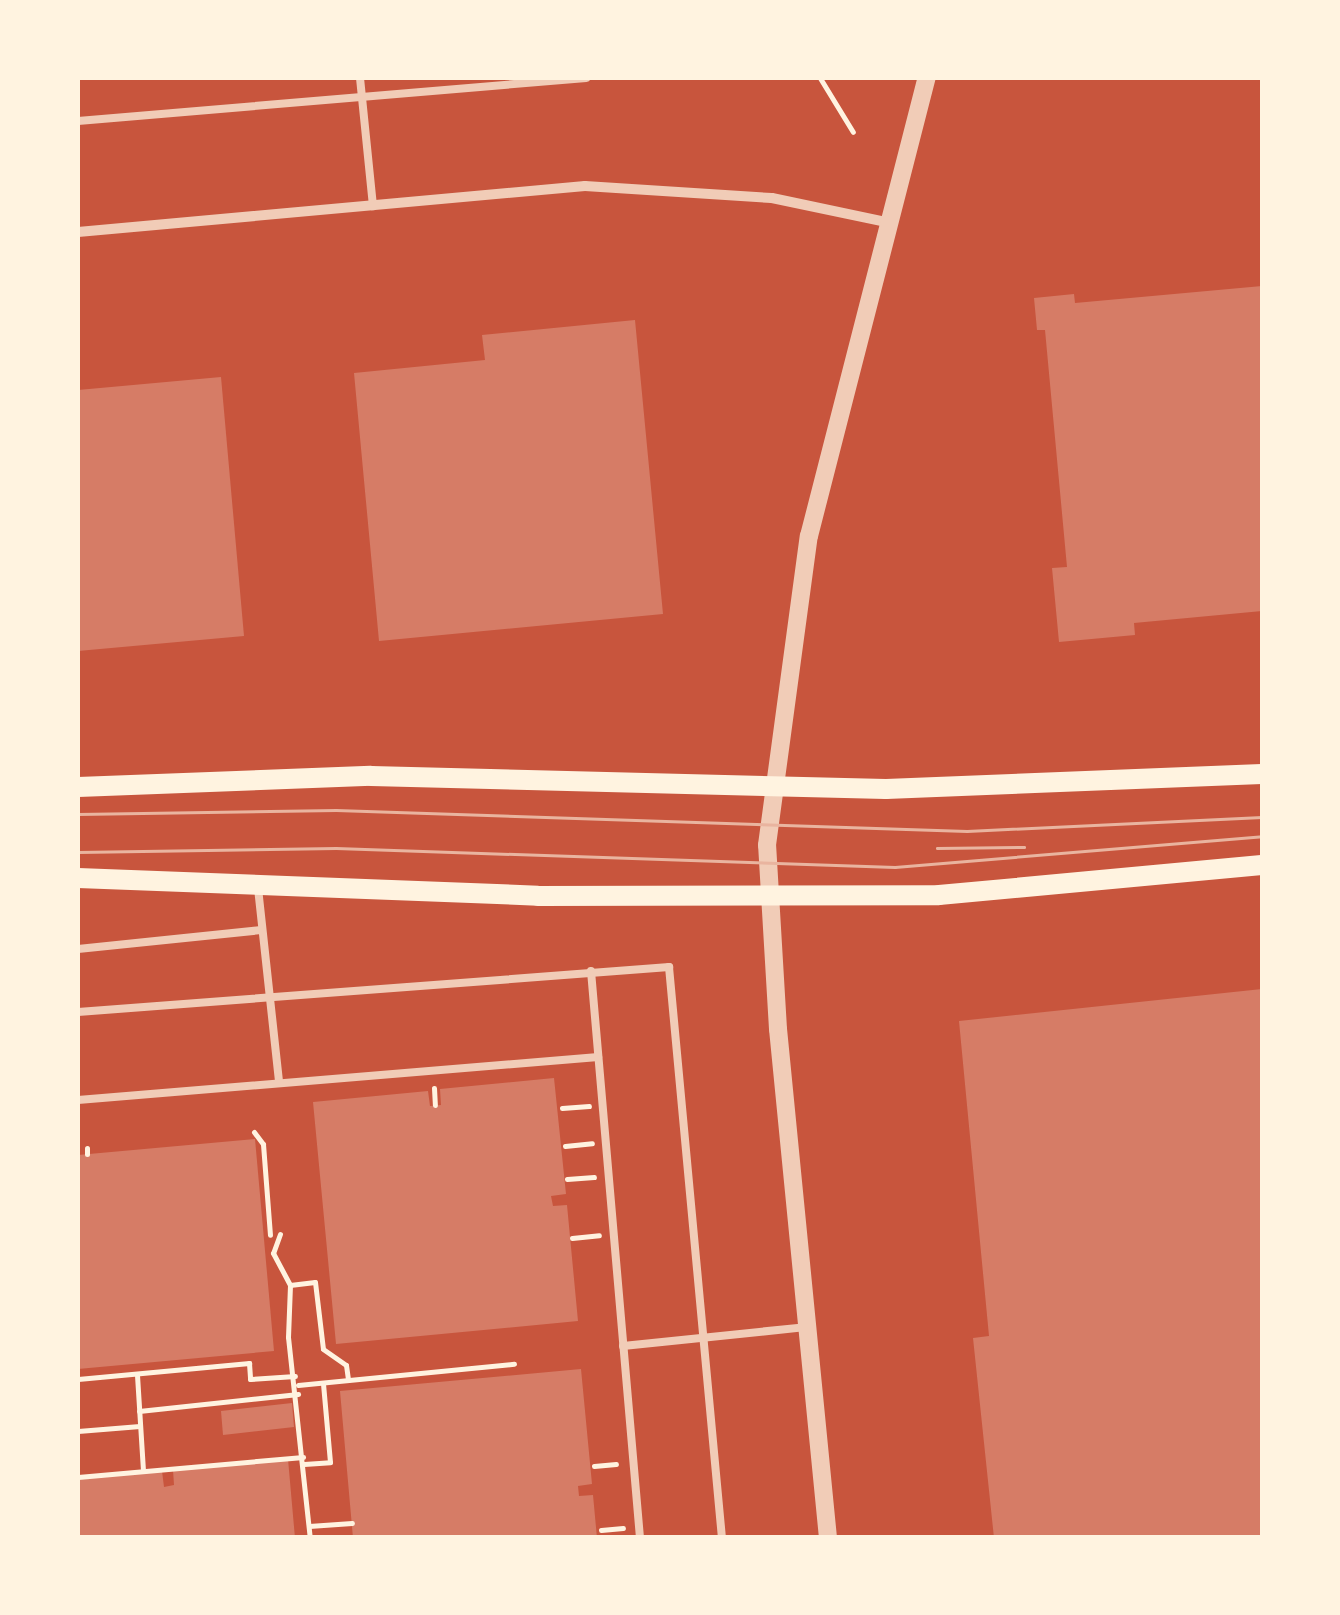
<!DOCTYPE html>
<html>
<head>
<meta charset="utf-8">
<style>
  body { margin:0 }
  #map { position:relative; width:1340px; height:1615px; overflow:hidden; background:#c8553d; font-family:"Noto Serif",serif }
  div>[style] { position:absolute }
  .building>* { inset:0; background:#d67c66 }
  .path>* { height:5px; margin:-2.5px; padding:0 2.5px; transform-origin:2.5px; border-radius:2.5px; background:#fff3e0 }
  .service>* { height:8px; margin:-4px; padding:0 4px; transform-origin:4px; border-radius:4px; background:#f1ccb7 }
  .minor>* { height:10px; margin:-5px; padding:0 5px; transform-origin:5px; border-radius:5px; background:#f1ccb7 }
  .tertiary>* { height:18px; margin:-9px; padding:0 9px; transform-origin:9px; border-radius:9px; background:#f1ccb7 }
  .secondary>* { height:20px; margin:-10px; padding:0 10px; transform-origin:10px; border-radius:10px; background:#fff3e0 }
  .tram>* { height:2.5px; margin:-1.25px; padding:0 1.25px; transform-origin:1.25px; border-radius:1.25px; background:#e9b49f }
  span { translate:-50% -50%; white-space:nowrap; text-align:center; line-height:1.15; -webkit-text-stroke:9px #fff3e0; paint-order:stroke }
  .frame { position:absolute; inset:0; border:80px solid #fff3e0; pointer-events:none }
</style>
</head>
<body>
<div id="map">
  <div class="building">
    <i style="clip-path:polygon(1262px 286px,1262px 611px,1134px 623px,1135px 635px,1059px 642px,1052px 568px,1067px 567px,1045px 330px,1037px 330px,1034px 298px,1074px 294px,1075px 303px)"></i>
    <i style="clip-path:polygon(635px 320px,663px 614px,379px 641px,354px 373px,485px 360px,482px 335px)"></i>
    <i style="clip-path:polygon(221px 377px,244px 636px,78px 651px,78px 390px)"></i>
    <i style="clip-path:polygon(1262px 989px,1262px 1538px,994px 1538px,973px 1338px,989px 1336px,959px 1021px)"></i>
    <i style="clip-path:polygon(554px 1078px,566px 1194px,551px 1196px,553px 1206px,567px 1205px,578px 1321px,336px 1344px,313px 1102px,428px 1091px,430px 1106px,441px 1105px,440px 1089px)"></i>
    <i style="clip-path:polygon(255px 1139px,274px 1351px,78px 1369px,78px 1155px)"></i>
    <i style="clip-path:polygon(581px 1369px,592px 1484px,578px 1486px,579px 1496px,593px 1495px,597px 1538px,353px 1538px,340px 1391px)"></i>
    <i style="clip-path:polygon(292px 1403px,294px 1427px,223px 1435px,221px 1411px)"></i>
    <i style="clip-path:polygon(288px 1459px,295px 1538px,78px 1538px,78px 1479px,162px 1471px,164px 1487px,174px 1485px,173px 1470px)"></i>
  </div>
  <div class="path">
    <i style="left:820px;top:78px;width:63px;rotate:58.6deg"></i>
    <i style="left:434px;top:1088px;width:17px;rotate:87deg"></i>
    <i style="left:562px;top:1108px;width:27px;rotate:-4deg"></i>
    <i style="left:254px;top:1132px;width:15px;rotate:53deg"></i>
    <i style="left:263px;top:1144px;width:91px;rotate:85.6deg"></i>
    <i style="left:565px;top:1146px;width:27px;rotate:-6deg"></i>
    <i style="left:87px;top:1148px;width:6px;rotate:90deg"></i>
    <i style="left:567px;top:1179px;width:27px;rotate:-4deg"></i>
    <i style="left:280px;top:1234px;width:20px;rotate:110deg"></i>
    <i style="left:273px;top:1253px;width:36px;rotate:62deg"></i>
    <i style="left:290px;top:1285px;width:52px;rotate:92.2deg"></i>
    <i style="left:288px;top:1337px;width:202px;rotate:83.8deg"></i>
    <i style="left:572px;top:1238px;width:27px;rotate:-6deg"></i>
    <i style="left:290px;top:1285px;width:25px;rotate:-7deg"></i>
    <i style="left:315px;top:1282px;width:67px;rotate:83.2deg"></i>
    <i style="left:323px;top:1349px;width:28px;rotate:35deg"></i>
    <i style="left:346px;top:1365px;width:15px;rotate:82deg"></i>
    <i style="left:137px;top:1375px;width:96px;rotate:86.4deg"></i>
    <i style="left:78px;top:1379px;width:172px;rotate:-5.3deg"></i>
    <i style="left:249px;top:1363px;width:16px;rotate:86deg"></i>
    <i style="left:250px;top:1379px;width:45px;rotate:-3.8deg"></i>
    <i style="left:298px;top:1385px;width:217px;rotate:-5.6deg"></i>
    <i style="left:139px;top:1411px;width:160px;rotate:-6.1deg"></i>
    <i style="left:78px;top:1431px;width:62px;rotate:-4.6deg"></i>
    <i style="left:304px;top:1464px;width:26px;rotate:-4deg"></i>
    <i style="left:330px;top:1462px;width:79px;rotate:-95.1deg"></i>
    <i style="left:594px;top:1466px;width:22px;rotate:-5deg"></i>
    <i style="left:78px;top:1477px;width:226px;rotate:-5.1deg"></i>
    <i style="left:309px;top:1526px;width:43px;rotate:-4deg"></i>
    <i style="left:601px;top:1530px;width:22px;rotate:-5deg"></i>
  </div>
  <div class="service">
    <i style="left:360px;top:78px;width:129px;rotate:84.2deg"></i>
    <i style="left:78px;top:121px;width:510px;rotate:-4.84deg"></i>
    <i style="left:258px;top:888px;width:194px;rotate:83.8deg"></i>
    <i style="left:78px;top:949px;width:184px;rotate:-5.9deg"></i>
    <i style="left:591px;top:971px;width:569px;rotate:85.06deg"></i>
    <i style="left:78px;top:1012px;width:593px;rotate:-4.35deg"></i>
    <i style="left:669px;top:967px;width:573px;rotate:84.7deg"></i>
    <i style="left:78px;top:1100px;width:522px;rotate:-4.73deg"></i>
    <i style="left:623px;top:1346px;width:186px;rotate:-5.9deg"></i>
  </div>
  <div class="minor">
    <i style="left:78px;top:232px;width:509px;rotate:-5.18deg"></i>
    <i style="left:585px;top:186px;width:187px;rotate:3.7deg"></i>
    <i style="left:772px;top:198px;width:122px;rotate:11.9deg"></i>
  </div>
  <div class="tertiary">
    <i style="left:828px;top:1538px;width:511px;rotate:-95.61deg"></i>
    <i style="left:778px;top:1029px;width:184px;rotate:-93.4deg"></i>
    <i style="left:767px;top:845px;width:312px;rotate:-82.3deg"></i>
    <i style="left:809px;top:536px;width:473px;rotate:-75.6deg"></i>
  </div>
  <div class="secondary">
    <i style="left:78px;top:787px;width:293px;rotate:-2.2deg"></i>
    <i style="left:371px;top:776px;width:515px;rotate:1.45deg"></i>
    <i style="left:886px;top:789px;width:376px;rotate:-2.3deg"></i>
    <i style="left:78px;top:878px;width:460px;rotate:2.2deg"></i>
    <i style="left:538px;top:896px;width:401px;rotate:-0.1deg"></i>
    <i style="left:939px;top:895px;width:324px;rotate:-5.3deg"></i>
  </div>
  <div class="tram">
    <i style="left:78px;top:814px;width:258px;rotate:-0.9deg"></i>
    <i style="left:336px;top:810px;width:631px;rotate:1.91deg"></i>
    <i style="left:967px;top:831px;width:295px;rotate:-2.7deg"></i>
    <i style="left:937px;top:848px;width:87px;rotate:-0.7deg"></i>
    <i style="left:78px;top:852px;width:258px;rotate:-0.9deg"></i>
    <i style="left:336px;top:848px;width:559px;rotate:1.95deg"></i>
    <i style="left:895px;top:867px;width:368px;rotate:-4.8deg"></i>
  </div>
  <div class="frame"></div>
</div>
</body>
</html>
